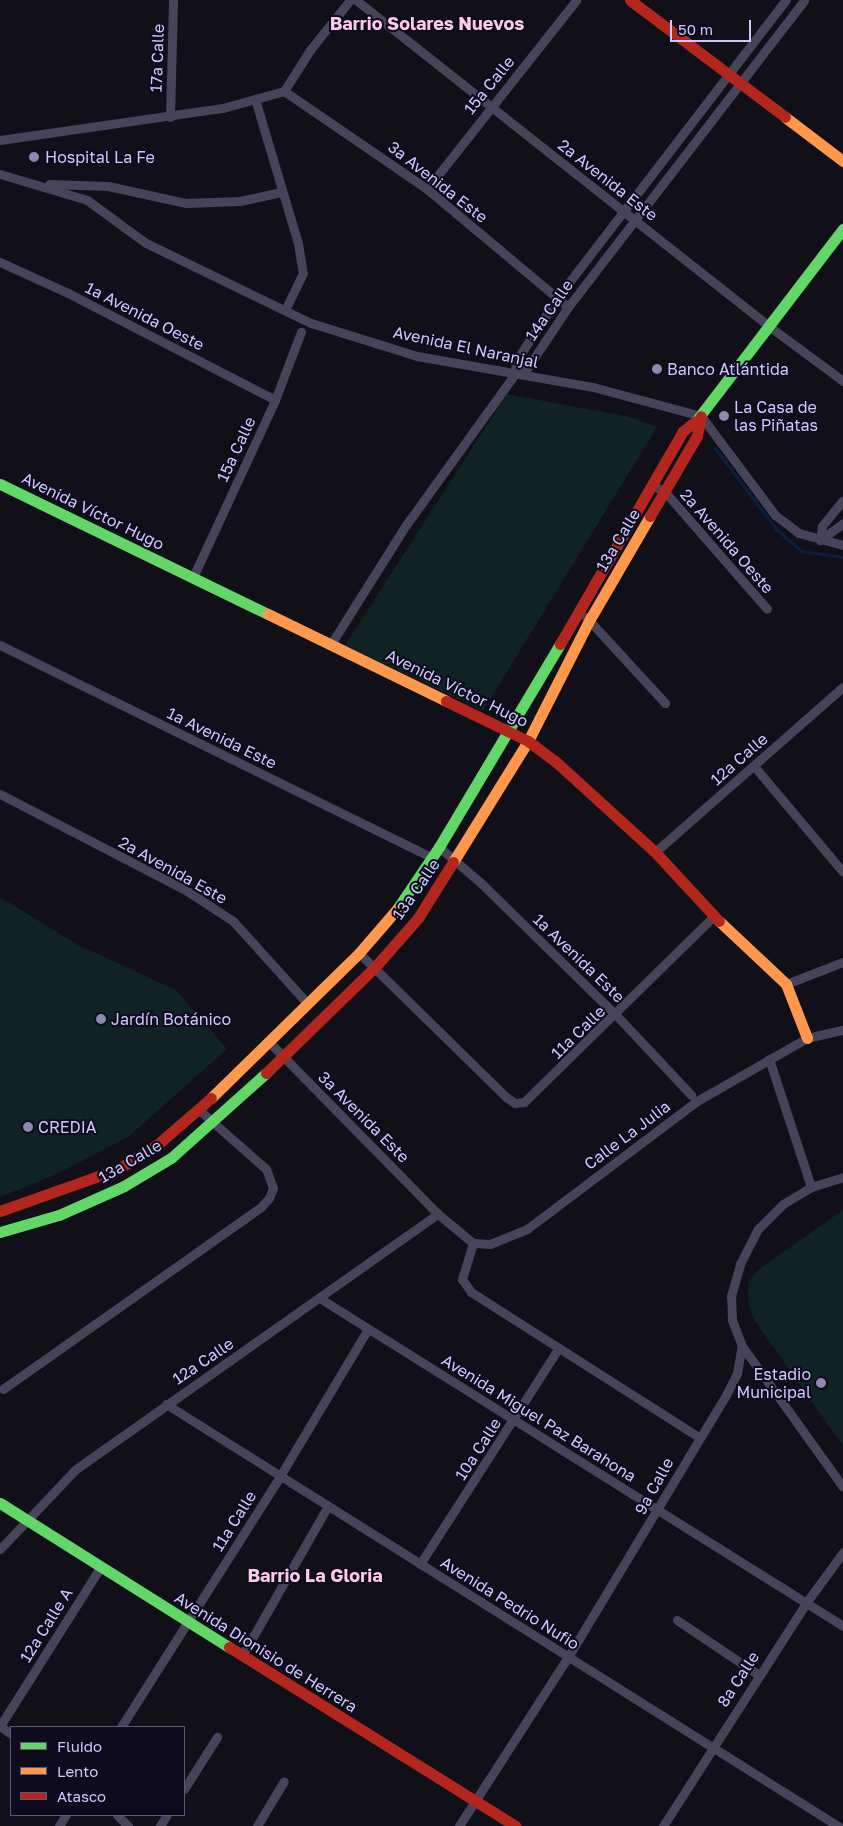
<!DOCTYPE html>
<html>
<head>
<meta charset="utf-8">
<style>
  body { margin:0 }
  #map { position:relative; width:843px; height:1826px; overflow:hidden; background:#111018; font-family:"Golos Text",sans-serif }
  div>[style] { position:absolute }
  .green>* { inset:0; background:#0f2323 }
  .stream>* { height:3px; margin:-1.5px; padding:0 1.5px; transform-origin:1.5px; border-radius:1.5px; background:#0c1f3b }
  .street>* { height:9px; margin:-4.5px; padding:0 4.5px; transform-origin:4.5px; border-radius:4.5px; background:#454459 }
  .fast>* { height:11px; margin:-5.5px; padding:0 5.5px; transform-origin:5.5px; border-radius:5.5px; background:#63d668 }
  .slow>* { height:11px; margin:-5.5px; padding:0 5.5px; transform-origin:5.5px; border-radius:5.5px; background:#ff974d }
  .jam>* { height:11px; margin:-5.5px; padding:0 5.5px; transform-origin:5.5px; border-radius:5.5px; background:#b3261e }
  .dots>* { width:14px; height:14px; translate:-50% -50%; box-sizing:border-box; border:2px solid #0e0c1c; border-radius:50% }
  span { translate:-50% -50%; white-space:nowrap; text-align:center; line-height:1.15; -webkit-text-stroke:4px #0e0c1c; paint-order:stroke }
  .street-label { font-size:16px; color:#cec8fe }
  .poi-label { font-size:16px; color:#cec8fe }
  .left { translate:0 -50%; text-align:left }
  .right { translate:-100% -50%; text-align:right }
  .neighbourhood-label { font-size:18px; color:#fecaeb; font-weight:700 }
  .legend { position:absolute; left:10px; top:1726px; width:175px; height:90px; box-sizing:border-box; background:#0e0c1c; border:1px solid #5b5776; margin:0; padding:6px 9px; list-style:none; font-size:15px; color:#cec8fe }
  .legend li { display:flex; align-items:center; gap:10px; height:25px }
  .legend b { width:25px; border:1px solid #5b5776 }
  .scale { position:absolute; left:670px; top:20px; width:81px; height:22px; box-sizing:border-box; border:2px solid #cec8fe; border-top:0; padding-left:6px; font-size:15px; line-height:18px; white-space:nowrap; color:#cec8fe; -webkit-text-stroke:4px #0e0c1c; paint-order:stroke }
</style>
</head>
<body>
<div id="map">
  <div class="green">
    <i style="clip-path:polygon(507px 394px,630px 417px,657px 427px,483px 711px,345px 645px)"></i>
    <i style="clip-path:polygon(0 897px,78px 945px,176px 990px,227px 1049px,128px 1137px,57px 1174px,0 1197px)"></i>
    <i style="clip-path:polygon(843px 1210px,843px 1446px,755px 1321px,749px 1306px,748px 1290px,749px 1281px,758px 1270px)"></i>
  </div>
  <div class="stream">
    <i style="left:715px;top:448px;width:101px;rotate:53deg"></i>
    <i style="left:776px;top:529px;width:33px;rotate:41deg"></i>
    <i style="left:801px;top:551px;width:42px;rotate:8.1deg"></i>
  </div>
  <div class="street">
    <i style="left:356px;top:0;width:528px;rotate:38.3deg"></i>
    <i style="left:770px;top:327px;width:91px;rotate:36.5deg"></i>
    <i style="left:284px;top:91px;width:173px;rotate:34.4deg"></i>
    <i style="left:427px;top:189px;width:184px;rotate:39.9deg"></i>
    <i style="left:284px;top:91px;width:49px;rotate:-57.6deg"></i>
    <i style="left:310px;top:50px;width:64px;rotate:-51.3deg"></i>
    <i style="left:255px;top:99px;width:150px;rotate:73.4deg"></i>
    <i style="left:298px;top:243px;width:30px;rotate:81deg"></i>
    <i style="left:303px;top:273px;width:41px;rotate:115.9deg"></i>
    <i style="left:170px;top:117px;width:117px;rotate:-88.5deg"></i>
    <i style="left:0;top:140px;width:225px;rotate:-8.2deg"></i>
    <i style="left:223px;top:108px;width:63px;rotate:-15.6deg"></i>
    <i style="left:0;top:174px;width:91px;rotate:16.6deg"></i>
    <i style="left:87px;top:200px;width:73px;rotate:36.1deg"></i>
    <i style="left:146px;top:243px;width:183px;rotate:25.9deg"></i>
    <i style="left:311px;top:323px;width:111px;rotate:17.3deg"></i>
    <i style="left:417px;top:356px;width:179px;rotate:10deg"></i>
    <i style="left:593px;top:387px;width:112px;rotate:15deg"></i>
    <i style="left:701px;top:416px;width:124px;rotate:53.2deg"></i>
    <i style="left:775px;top:515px;width:30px;rotate:37deg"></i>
    <i style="left:799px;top:533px;width:46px;rotate:15.3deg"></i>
    <i style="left:49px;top:184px;width:59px;rotate:1.9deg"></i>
    <i style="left:108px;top:186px;width:80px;rotate:12.3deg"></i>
    <i style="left:186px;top:203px;width:54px;rotate:-2.1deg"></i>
    <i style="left:240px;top:201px;width:42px;rotate:-12.4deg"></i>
    <i style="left:427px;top:189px;width:241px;rotate:-51.7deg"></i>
    <i style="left:0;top:262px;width:75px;rotate:24.5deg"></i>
    <i style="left:68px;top:293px;width:233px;rotate:27.3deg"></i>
    <i style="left:515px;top:374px;width:13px;rotate:-86deg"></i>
    <i style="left:516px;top:361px;width:75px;rotate:-56.9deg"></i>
    <i style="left:557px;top:298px;width:376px;rotate:-52.5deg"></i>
    <i style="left:652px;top:485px;width:15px;rotate:28deg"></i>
    <i style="left:665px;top:492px;width:155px;rotate:48.9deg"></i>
    <i style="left:820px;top:540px;width:14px;rotate:-82deg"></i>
    <i style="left:822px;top:526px;width:33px;rotate:-51deg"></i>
    <i style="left:820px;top:540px;width:29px;rotate:-36deg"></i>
    <i style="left:193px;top:577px;width:195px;rotate:-65.1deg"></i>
    <i style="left:275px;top:400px;width:73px;rotate:-69.1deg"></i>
    <i style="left:586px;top:617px;width:117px;rotate:47.4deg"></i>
    <i style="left:331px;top:644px;width:141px;rotate:-57.8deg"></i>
    <i style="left:406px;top:525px;width:186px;rotate:-54.2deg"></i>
    <i style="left:515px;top:374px;width:15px;rotate:-28deg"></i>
    <i style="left:528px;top:367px;width:72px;rotate:-56.3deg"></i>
    <i style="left:568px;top:307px;width:387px;rotate:-52.4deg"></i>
    <i style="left:0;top:645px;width:482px;rotate:26.2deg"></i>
    <i style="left:754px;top:766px;width:138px;rotate:50deg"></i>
    <i style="left:0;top:794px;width:211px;rotate:27.4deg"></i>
    <i style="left:187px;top:891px;width:55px;rotate:33.1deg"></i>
    <i style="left:233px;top:921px;width:110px;rotate:47.9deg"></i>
    <i style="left:439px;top:847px;width:57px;rotate:40.7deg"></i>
    <i style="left:482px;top:884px;width:187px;rotate:44.4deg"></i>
    <i style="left:616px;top:1015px;width:110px;rotate:46.8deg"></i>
    <i style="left:655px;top:852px;width:250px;rotate:-41.3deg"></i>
    <i style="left:359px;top:953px;width:206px;rotate:44.4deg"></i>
    <i style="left:506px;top:1097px;width:11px;rotate:34deg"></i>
    <i style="left:515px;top:1103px;width:9px;rotate:-6deg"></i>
    <i style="left:524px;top:1102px;width:266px;rotate:-44.4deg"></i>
    <i style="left:786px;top:984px;width:61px;rotate:-21.1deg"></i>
    <i style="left:268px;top:1041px;width:243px;rotate:45.5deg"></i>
    <i style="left:438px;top:1214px;width:45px;rotate:39.6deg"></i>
    <i style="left:473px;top:1243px;width:17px;rotate:3deg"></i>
    <i style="left:490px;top:1244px;width:40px;rotate:-22deg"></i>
    <i style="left:527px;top:1229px;width:213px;rotate:-37deg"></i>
    <i style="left:697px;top:1101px;width:127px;rotate:-29.8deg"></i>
    <i style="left:807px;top:1038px;width:37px;rotate:-13deg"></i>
    <i style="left:769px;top:1059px;width:135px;rotate:71.8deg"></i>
    <i style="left:473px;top:1243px;width:38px;rotate:107deg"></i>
    <i style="left:462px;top:1279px;width:16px;rotate:55deg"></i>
    <i style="left:471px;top:1292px;width:270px;rotate:32.5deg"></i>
    <i style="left:321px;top:1299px;width:616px;rotate:32.06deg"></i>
    <i style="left:742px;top:1346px;width:173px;rotate:54.4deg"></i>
    <i style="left:3px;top:1389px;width:316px;rotate:-35.2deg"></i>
    <i style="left:261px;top:1207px;width:12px;rotate:-48deg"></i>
    <i style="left:269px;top:1198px;width:11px;rotate:-68deg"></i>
    <i style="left:273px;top:1188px;width:20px;rotate:-110deg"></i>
    <i style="left:266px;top:1169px;width:89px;rotate:-138.6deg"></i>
    <i style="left:166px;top:1404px;width:794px;rotate:32.13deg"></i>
    <i style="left:0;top:1549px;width:110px;rotate:-46.5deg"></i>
    <i style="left:76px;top:1469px;width:443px;rotate:-35.2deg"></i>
    <i style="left:420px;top:1564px;width:255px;rotate:-57.3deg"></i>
    <i style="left:677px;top:1620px;width:99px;rotate:33.9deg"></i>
    <i style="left:242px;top:1656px;width:173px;rotate:-60.2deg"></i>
    <i style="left:0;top:1726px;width:189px;rotate:-57.7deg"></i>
    <i style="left:0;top:1726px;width:14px;rotate:36deg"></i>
    <i style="left:121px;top:1727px;width:297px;rotate:-57.6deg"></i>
    <i style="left:280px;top:1476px;width:171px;rotate:-59.1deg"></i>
    <i style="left:184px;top:1789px;width:62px;rotate:-57.6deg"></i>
    <i style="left:117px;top:1815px;width:16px;rotate:45deg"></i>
    <i style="left:59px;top:1826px;width:13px;rotate:-58deg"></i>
    <i style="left:160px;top:1826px;width:13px;rotate:-58deg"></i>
    <i style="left:257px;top:1826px;width:52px;rotate:-59deg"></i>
    <i style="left:459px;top:1826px;width:201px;rotate:-57.2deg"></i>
    <i style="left:568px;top:1657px;width:306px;rotate:-58.9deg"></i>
    <i style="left:726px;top:1395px;width:25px;rotate:-63deg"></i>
    <i style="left:737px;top:1373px;width:27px;rotate:-80deg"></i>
    <i style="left:742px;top:1346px;width:28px;rotate:-111deg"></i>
    <i style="left:732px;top:1320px;width:24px;rotate:-92deg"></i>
    <i style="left:731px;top:1296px;width:33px;rotate:-74deg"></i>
    <i style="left:740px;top:1264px;width:39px;rotate:-63deg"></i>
    <i style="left:758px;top:1229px;width:35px;rotate:-45deg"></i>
    <i style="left:783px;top:1204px;width:33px;rotate:-31deg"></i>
    <i style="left:811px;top:1187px;width:34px;rotate:-17deg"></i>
    <i style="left:663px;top:1826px;width:265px;rotate:-57.3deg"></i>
    <i style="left:806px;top:1603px;width:63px;rotate:-54deg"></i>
  </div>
  <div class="fast">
    <i style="left:696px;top:421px;width:242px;rotate:-52.6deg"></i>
    <i style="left:0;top:484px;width:298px;rotate:25.9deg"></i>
    <i style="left:397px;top:909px;width:75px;rotate:-55.9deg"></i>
    <i style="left:439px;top:847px;width:236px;rotate:-59.2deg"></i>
    <i style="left:0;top:1232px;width:61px;rotate:-16.1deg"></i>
    <i style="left:59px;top:1215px;width:71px;rotate:-24deg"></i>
    <i style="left:124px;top:1186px;width:55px;rotate:-30.8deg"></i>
    <i style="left:171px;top:1158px;width:127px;rotate:-41.8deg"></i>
    <i style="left:0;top:1503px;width:271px;rotate:32.2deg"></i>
  </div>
  <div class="slow">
    <i style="left:785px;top:117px;width:73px;rotate:37.2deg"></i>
    <i style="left:268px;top:614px;width:198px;rotate:26deg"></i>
    <i style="left:453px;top:862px;width:142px;rotate:-58.2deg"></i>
    <i style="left:528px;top:741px;width:137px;rotate:-63.1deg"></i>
    <i style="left:590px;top:619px;width:119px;rotate:-59.8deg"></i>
    <i style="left:719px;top:921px;width:92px;rotate:43.2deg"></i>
    <i style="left:786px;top:984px;width:58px;rotate:68.7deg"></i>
    <i style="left:211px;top:1098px;width:207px;rotate:-44.4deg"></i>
    <i style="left:359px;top:953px;width:58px;rotate:-49.2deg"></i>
  </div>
  <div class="jam">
    <i style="left:630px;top:0;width:194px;rotate:37deg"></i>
    <i style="left:650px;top:516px;width:93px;rotate:-59.6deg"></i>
    <i style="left:697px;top:436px;width:20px;rotate:-79deg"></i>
    <i style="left:560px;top:644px;width:246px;rotate:-60deg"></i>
    <i style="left:683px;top:431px;width:16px;rotate:-38deg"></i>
    <i style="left:446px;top:701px;width:91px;rotate:26deg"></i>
    <i style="left:528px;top:741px;width:34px;rotate:37deg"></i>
    <i style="left:555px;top:761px;width:135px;rotate:42.3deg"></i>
    <i style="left:655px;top:852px;width:94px;rotate:47.2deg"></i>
    <i style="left:266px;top:1073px;width:152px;rotate:-44.2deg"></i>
    <i style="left:375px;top:967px;width:65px;rotate:-48.7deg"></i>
    <i style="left:418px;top:918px;width:66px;rotate:-58deg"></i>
    <i style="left:0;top:1211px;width:125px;rotate:-19.6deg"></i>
    <i style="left:118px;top:1169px;width:47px;rotate:-32deg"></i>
    <i style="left:158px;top:1144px;width:70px;rotate:-41deg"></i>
    <i style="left:229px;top:1647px;width:338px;rotate:32deg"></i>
  </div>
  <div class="dots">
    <i style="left:34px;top:157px;background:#8c88ae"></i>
    <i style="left:657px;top:369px;background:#8c88ae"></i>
    <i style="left:724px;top:416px;background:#8c88ae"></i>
    <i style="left:101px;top:1019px;background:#8c88ae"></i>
    <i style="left:28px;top:1127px;background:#8c88ae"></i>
    <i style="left:821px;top:1383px;background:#8c88ae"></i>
  </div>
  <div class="street-label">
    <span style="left:157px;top:58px;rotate:-88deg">17a Calle</span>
    <span style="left:489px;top:85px;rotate:-51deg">15a Calle</span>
    <span style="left:608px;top:180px;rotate:38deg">2a Avenida Este</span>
    <span style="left:438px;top:182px;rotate:38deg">3a Avenida Este</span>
    <span style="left:549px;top:310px;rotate:-55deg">14a Calle</span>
    <span style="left:145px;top:316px;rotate:27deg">1a Avenida Oeste</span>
    <span style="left:466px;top:347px;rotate:12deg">Avenida El Naranjal</span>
    <span style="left:236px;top:449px;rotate:-65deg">15a Calle</span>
    <span style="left:93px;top:511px;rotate:26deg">Avenida Víctor Hugo</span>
    <span style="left:618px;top:540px;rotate:-59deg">13a Calle</span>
    <span style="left:727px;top:541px;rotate:49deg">2a Avenida Oeste</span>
    <span style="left:457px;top:688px;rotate:26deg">Avenida Víctor Hugo</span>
    <span style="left:222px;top:738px;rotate:26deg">1a Avenida Este</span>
    <span style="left:739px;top:759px;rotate:-41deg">12a Calle</span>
    <span style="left:173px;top:870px;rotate:29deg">2a Avenida Este</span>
    <span style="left:416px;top:889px;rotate:-55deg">13a Calle</span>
    <span style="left:579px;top:958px;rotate:44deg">1a Avenida Este</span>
    <span style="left:578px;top:1032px;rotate:-44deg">11a Calle</span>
    <span style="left:364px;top:1117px;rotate:45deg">3a Avenida Este</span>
    <span style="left:627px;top:1135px;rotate:-37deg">Calle La Julia</span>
    <span style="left:130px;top:1161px;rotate:-30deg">13a Calle</span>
    <span style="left:203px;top:1361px;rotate:-34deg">12a Calle</span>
    <span style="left:539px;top:1418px;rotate:32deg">Avenida Miguel Paz Barahona</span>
    <span style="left:478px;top:1449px;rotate:-57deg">10a Calle</span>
    <span style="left:654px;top:1486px;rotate:-61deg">9a Calle</span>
    <span style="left:234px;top:1521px;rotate:-58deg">11a Calle</span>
    <span style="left:510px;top:1603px;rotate:32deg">Avenida Pedrio Nufio</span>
    <span style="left:46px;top:1625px;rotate:-58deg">12a Calle A</span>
    <span style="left:266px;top:1652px;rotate:32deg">Avenida Dionisio de Herrera</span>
    <span style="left:738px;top:1679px;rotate:-57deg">8a Calle</span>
  </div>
  <div class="poi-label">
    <span class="left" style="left:45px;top:157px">Hospital La Fe</span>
    <span class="left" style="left:667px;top:369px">Banco Atlántida</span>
    <span class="left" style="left:734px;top:416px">La Casa de<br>las Piñatas</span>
    <span class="left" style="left:111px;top:1019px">Jardín Botánico</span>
    <span class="left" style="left:38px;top:1127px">CREDIA</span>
    <span class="right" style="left:811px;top:1383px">Estadio<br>Municipal</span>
  </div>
  <div class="neighbourhood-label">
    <span style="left:427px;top:23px">Barrio Solares Nuevos</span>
    <span style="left:315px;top:1575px">Barrio La Gloria</span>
  </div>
  <ul class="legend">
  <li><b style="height:6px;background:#63d668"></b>Fluido</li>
  <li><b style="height:6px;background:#ff974d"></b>Lento</li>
  <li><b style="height:6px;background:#b3261e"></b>Atasco</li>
  </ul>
  <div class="scale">50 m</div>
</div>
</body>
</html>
